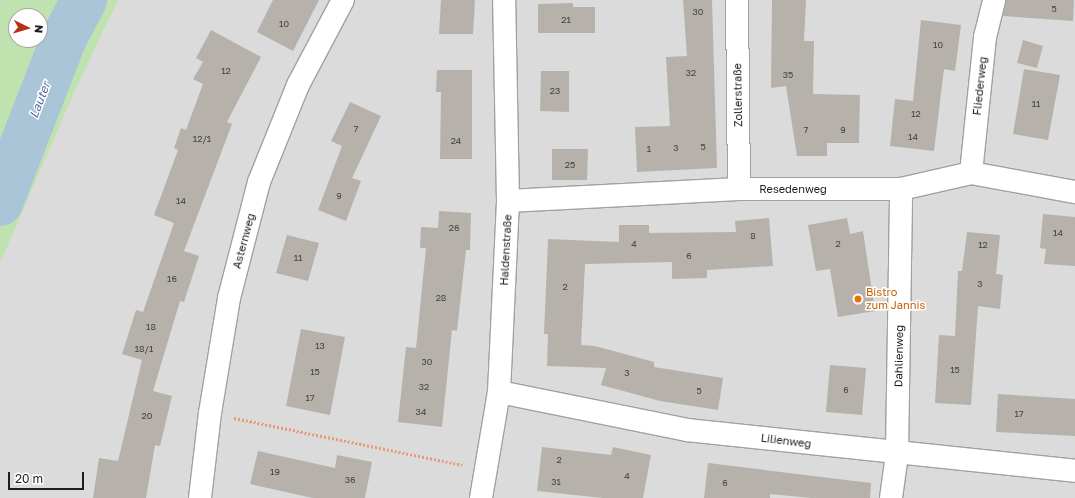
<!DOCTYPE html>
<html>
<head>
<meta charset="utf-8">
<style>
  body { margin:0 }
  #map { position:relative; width:1075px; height:498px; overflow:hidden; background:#edece4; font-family:"Golos Text",sans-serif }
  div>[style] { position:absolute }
  .residential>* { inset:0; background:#dbdbdb }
  .grass>* { inset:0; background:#c0e2af }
  .river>* { height:46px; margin:-23px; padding:0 23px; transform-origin:23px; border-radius:23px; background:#a9c5d7 }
  .building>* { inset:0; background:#b6b2ab }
  .path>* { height:2.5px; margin-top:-1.25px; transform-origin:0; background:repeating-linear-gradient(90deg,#eb9778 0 2px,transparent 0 4px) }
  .roads { filter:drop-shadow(1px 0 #a1a1a1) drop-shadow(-1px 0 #a1a1a1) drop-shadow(0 1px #a1a1a1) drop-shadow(0 -1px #a1a1a1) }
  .street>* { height:22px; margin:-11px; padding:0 11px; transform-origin:11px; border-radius:11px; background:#fff }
  .dots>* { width:11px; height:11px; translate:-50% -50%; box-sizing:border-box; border:2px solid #fff; border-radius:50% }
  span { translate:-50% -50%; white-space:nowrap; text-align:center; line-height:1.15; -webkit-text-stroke:3px #fff; paint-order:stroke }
  .number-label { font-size:9px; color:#434240 }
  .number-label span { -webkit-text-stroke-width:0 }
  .street-label { font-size:11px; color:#1d1d1d }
  .food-label { font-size:11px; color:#c56008 }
  .left { translate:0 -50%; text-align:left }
  .water-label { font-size:12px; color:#546ea3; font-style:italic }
  .north { position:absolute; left:8px; top:8px; width:40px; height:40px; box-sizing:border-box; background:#fff; border:1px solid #a5a5a5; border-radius:50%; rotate:95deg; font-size:11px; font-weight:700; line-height:16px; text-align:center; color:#1d1d1d }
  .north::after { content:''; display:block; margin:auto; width:14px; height:18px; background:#b63015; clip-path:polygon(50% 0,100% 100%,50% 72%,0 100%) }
  .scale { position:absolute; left:8px; top:472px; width:76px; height:18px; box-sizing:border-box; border:2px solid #1d1d1d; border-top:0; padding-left:5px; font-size:12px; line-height:14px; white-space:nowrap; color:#1d1d1d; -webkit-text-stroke:3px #fff; paint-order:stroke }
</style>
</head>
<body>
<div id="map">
  <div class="residential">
    <i style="clip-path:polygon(evenodd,0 0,1075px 0,1075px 498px,0 498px,0 0,16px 16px,40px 16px,40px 40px,16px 40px,16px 16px)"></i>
  </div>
  <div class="grass">
    <i style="clip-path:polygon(evenodd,0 0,118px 0,76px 88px,0 263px,0 0,16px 16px,40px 16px,40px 40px,16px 40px,16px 16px)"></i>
  </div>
  <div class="river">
    <i style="left:0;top:203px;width:177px;rotate:-68.8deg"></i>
    <i style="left:64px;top:38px;width:43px;rotate:-62.2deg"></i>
  </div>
  <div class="building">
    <i style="clip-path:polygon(273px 0,319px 0,293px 51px,257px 32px)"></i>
    <i style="clip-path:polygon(441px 0,475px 0,473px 34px,439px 34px)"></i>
    <i style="clip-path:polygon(683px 0,712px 0,717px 168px,637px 172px,635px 127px,670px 126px,666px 57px,687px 56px)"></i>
    <i style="clip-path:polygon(772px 0,806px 0,804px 41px,814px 41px,813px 94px,860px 95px,859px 143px,827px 143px,827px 156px,797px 156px,786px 86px,771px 88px)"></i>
    <i style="clip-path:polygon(1006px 0,1074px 0,1073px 21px,1003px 16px)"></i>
    <i style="clip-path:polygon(573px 3px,573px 7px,595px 7px,595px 33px,538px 33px,538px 4px)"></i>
    <i style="clip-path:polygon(921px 20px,961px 25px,955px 71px,944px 69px,934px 151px,890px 146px,895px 99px,913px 101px)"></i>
    <i style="clip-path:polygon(211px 30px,261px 57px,227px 122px,232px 124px,184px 251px,199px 256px,184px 302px,180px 301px,153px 391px,172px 396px,160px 446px,155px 445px,146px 498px,93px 498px,99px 458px,118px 461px,142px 360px,122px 354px,136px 310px,143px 312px,174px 223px,154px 215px,178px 150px,174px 148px,181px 128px,186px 130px,203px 84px,193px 79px,203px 62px,196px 58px)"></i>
    <i style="clip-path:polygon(1023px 40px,1043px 46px,1037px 68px,1017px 63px)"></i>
    <i style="clip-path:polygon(1024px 69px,1060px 75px,1048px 140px,1013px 134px)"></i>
    <i style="clip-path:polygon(437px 70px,472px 70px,472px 159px,440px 159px,441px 92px,436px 92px)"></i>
    <i style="clip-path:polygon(541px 71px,569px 71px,569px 112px,540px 111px)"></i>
    <i style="clip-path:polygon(350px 102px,381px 116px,352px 178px,361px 181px,346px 221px,318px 210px,342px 146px,331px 141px)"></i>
    <i style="clip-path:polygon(552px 149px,588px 149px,587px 180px,552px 180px)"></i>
    <i style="clip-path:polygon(439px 211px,471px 213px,470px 250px,466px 250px,457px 331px,452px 330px,442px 427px,398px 422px,406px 347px,416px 348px,426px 248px,420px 248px,421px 227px,438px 228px)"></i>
    <i style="clip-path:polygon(1043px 214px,1075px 217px,1075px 266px,1044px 264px,1046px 249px,1040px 248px)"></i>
    <i style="clip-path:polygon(769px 218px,773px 266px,707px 270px,707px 278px,672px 279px,672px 262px,585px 264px,581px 345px,595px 346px,654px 362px,654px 367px,723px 378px,718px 410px,660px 401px,601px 385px,606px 368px,547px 366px,548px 334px,544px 334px,548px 239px,619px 242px,619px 225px,649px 225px,649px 233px,736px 232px,735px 221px)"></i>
    <i style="clip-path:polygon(847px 218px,850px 234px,863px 231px,875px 311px,838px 317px,830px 269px,816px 271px,808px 225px)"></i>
    <i style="clip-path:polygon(967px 232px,1000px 235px,996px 274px,1003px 275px,1000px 309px,978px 306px,971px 405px,935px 403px,939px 335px,955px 336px,958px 271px,962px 271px)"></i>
    <i style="clip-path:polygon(287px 235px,319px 243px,308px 281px,276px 273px)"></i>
    <i style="clip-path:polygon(301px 329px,345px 337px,330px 415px,286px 406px)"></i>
    <i style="clip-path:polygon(830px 365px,866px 368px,862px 415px,826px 412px)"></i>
    <i style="clip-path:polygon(998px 394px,1075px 399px,1075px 436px,996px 432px)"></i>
    <i style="clip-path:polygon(542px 447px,611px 455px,613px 447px,651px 455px,643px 498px,603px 498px,537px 491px)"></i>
    <i style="clip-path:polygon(258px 451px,335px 468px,337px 455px,372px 462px,365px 498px,313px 498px,250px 484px)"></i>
    <i style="clip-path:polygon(708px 463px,871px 483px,870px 498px,812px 498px,770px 494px,770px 498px,704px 498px)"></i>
  </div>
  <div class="path">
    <i style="left:234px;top:418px;width:233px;rotate:11.6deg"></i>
  </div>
  <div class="roads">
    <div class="street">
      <i style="left:737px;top:0;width:189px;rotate:89.4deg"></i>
      <i style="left:971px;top:173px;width:137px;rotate:-84.1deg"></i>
      <i style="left:985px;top:37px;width:38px;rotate:-76deg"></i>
      <i style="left:508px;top:201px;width:231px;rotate:-3deg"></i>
      <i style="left:739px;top:189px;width:162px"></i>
      <i style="left:901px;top:189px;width:72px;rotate:-12.9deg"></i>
      <i style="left:971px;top:173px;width:106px;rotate:10.4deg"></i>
      <i style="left:499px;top:392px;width:192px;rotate:11.4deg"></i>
      <i style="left:687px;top:430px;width:390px;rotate:6deg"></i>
      <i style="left:200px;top:498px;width:86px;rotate:-83.3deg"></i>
      <i style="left:210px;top:413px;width:117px;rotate:-80.6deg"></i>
      <i style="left:229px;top:298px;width:120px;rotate:-75.5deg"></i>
      <i style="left:259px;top:182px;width:105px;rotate:-68.1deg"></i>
      <i style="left:298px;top:85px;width:96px;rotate:-62.1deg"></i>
      <i style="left:481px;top:498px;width:108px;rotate:-80.4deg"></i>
      <i style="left:499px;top:392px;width:191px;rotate:-87.3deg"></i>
      <i style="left:508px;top:201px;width:201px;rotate:-91.1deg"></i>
      <i style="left:891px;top:498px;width:44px;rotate:-82.2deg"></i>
      <i style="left:897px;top:454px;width:265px;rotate:-89.1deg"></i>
    </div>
  </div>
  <div class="dots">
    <i style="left:858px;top:299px;background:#e8710a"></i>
  </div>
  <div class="number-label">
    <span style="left:1054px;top:9px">5</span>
    <span style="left:698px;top:12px">30</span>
    <span style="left:566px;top:20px">21</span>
    <span style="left:284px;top:24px">10</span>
    <span style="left:938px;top:45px">10</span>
    <span style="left:226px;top:71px">12</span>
    <span style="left:691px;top:73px">32</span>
    <span style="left:788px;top:75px">35</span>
    <span style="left:555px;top:91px">23</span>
    <span style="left:1036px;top:104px">11</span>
    <span style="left:916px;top:114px">12</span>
    <span style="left:356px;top:129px">7</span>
    <span style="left:806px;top:130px">7</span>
    <span style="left:843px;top:130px">9</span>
    <span style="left:913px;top:137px">14</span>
    <span style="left:202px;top:139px">12/1</span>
    <span style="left:456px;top:141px">24</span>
    <span style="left:703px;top:147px">5</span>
    <span style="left:676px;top:148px">3</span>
    <span style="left:649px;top:149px">1</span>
    <span style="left:570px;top:165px">25</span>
    <span style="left:339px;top:196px">9</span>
    <span style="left:181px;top:201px">14</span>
    <span style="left:454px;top:228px">26</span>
    <span style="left:1058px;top:233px">14</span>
    <span style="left:753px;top:236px">8</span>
    <span style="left:634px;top:244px">4</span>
    <span style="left:838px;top:244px">2</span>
    <span style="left:983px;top:245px">12</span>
    <span style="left:689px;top:256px">6</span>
    <span style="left:298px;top:258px">11</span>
    <span style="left:172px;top:279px">16</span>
    <span style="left:980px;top:284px">3</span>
    <span style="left:565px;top:287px">2</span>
    <span style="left:441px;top:298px">28</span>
    <span style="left:151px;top:327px">18</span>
    <span style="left:320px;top:346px">13</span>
    <span style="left:144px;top:349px">18/1</span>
    <span style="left:427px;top:362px">30</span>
    <span style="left:955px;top:370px">15</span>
    <span style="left:315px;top:372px">15</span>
    <span style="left:627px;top:373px">3</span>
    <span style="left:424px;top:387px">32</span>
    <span style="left:846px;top:390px">6</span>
    <span style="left:699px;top:391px">5</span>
    <span style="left:310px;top:398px">17</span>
    <span style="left:421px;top:412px">34</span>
    <span style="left:1019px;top:414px">17</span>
    <span style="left:147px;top:416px">20</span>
    <span style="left:559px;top:460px">2</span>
    <span style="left:275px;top:472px">19</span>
    <span style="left:627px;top:476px">4</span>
    <span style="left:350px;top:480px">36</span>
    <span style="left:556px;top:482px">31</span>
    <span style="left:725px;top:483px">6</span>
  </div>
  <div class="street-label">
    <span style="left:980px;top:86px;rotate:-84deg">Fliederweg</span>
    <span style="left:738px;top:95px;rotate:-91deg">Zollerstraße</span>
    <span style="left:793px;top:189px">Resedenweg</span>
    <span style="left:244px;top:241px;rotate:-75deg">Asternweg</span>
    <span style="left:506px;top:250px;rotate:-87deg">Haldenstraße</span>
    <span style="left:899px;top:356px;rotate:-89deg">Dahlienweg</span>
    <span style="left:786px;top:441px;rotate:7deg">Lilienweg</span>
  </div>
  <div class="food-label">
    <span class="left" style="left:866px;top:299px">Bistro<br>zum Jannis</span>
  </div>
  <div class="water-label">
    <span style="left:40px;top:100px;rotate:-69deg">Lauter</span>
  </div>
  <div class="north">N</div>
  <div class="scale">20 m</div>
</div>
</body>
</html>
